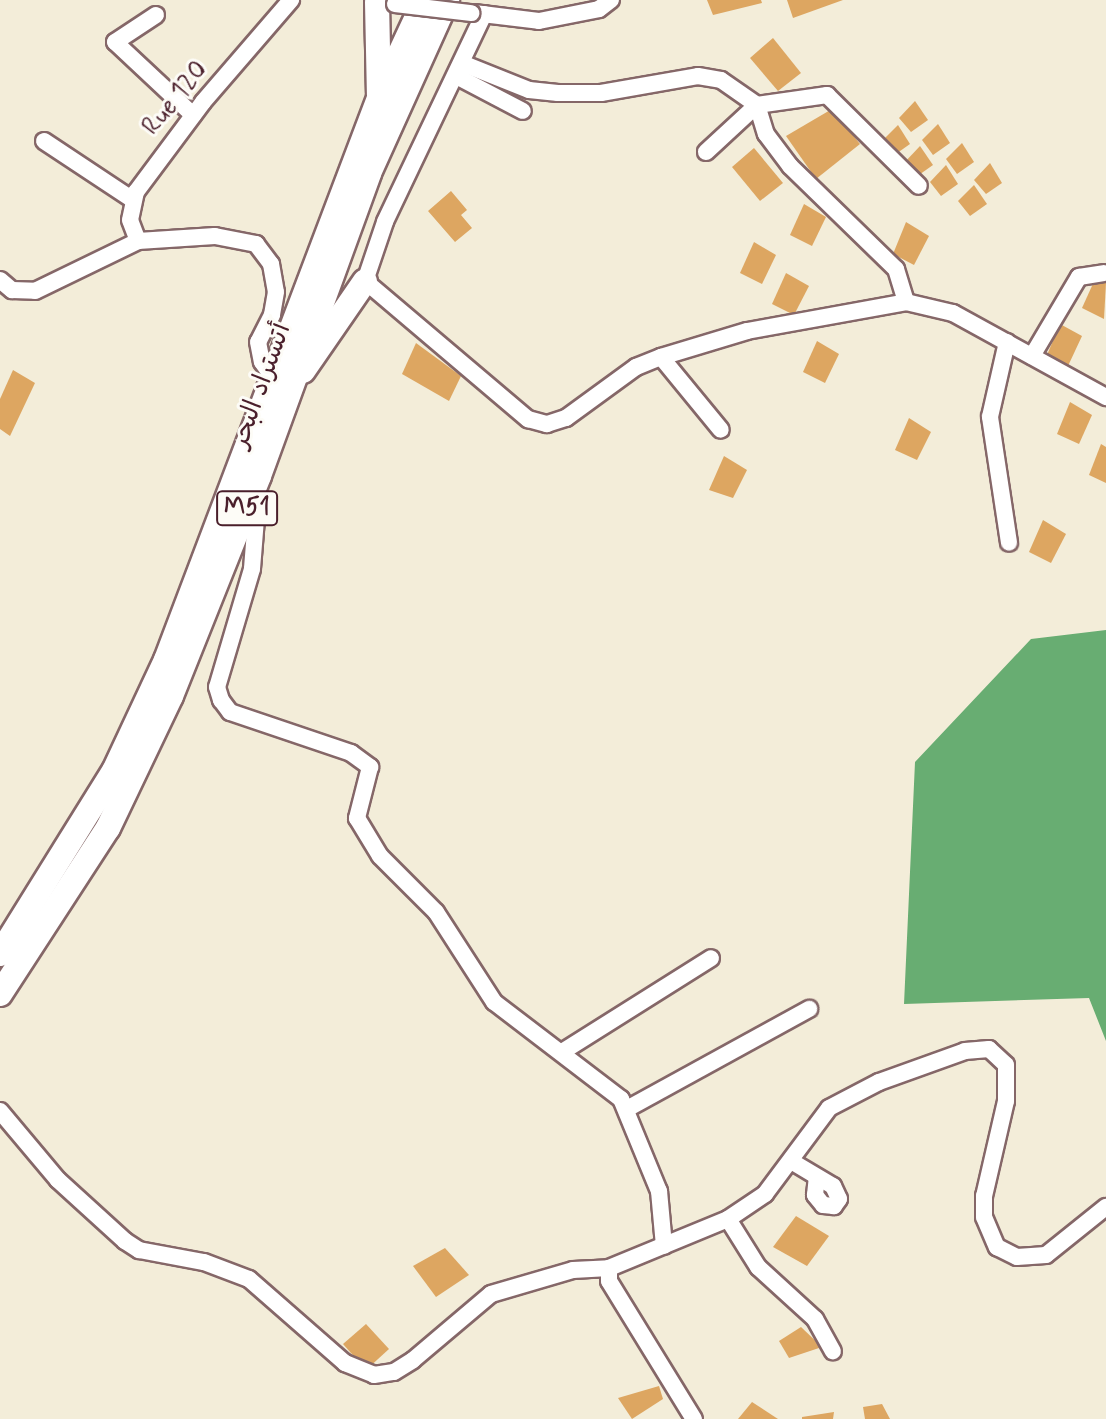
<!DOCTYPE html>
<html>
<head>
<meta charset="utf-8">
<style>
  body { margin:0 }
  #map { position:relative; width:1106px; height:1419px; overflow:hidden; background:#f3edd9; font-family:Mynerve,"Playpen Sans Arabic",sans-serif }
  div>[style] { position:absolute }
  .forest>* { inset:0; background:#68ad72 }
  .building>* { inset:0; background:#dda661 }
  .roads { filter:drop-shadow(2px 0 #856768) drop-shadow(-2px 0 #856768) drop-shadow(0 2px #856768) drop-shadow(0 -2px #856768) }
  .minor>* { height:16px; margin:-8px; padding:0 8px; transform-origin:8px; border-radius:8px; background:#fff }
  .highway>* { height:24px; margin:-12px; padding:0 12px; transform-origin:12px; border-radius:12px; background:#fff }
  .bridges { filter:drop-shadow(2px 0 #856768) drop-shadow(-2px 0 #856768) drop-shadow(0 2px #856768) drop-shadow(0 -2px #856768) }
  .minor-bridge>* { height:16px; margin:-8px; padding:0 8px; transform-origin:8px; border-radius:8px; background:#fff }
  span { translate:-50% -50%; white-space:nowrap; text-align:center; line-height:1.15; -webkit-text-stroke:6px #fdfcf7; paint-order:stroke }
  .shield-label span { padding:2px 6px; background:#fdfcf7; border:2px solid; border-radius:6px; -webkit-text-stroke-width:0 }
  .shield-label { font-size:24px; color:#4a1f2b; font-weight:700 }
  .street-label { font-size:26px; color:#4a1f2b }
</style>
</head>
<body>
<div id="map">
  <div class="forest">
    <i style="clip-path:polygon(1106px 630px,1106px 1041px,1089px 998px,904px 1004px,915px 762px,1031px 639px)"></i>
  </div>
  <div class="building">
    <i style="clip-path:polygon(707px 0,761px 0,762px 3px,713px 15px)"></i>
    <i style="clip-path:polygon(787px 0,843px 0,793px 18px)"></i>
    <i style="clip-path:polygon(773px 38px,801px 73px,778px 91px,750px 58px)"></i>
    <i style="clip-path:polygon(915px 101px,928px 120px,911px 132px,899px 118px)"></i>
    <i style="clip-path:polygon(832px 109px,860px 144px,816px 179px,786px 136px)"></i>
    <i style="clip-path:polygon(938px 124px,950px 143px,933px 155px,922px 140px)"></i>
    <i style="clip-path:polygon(898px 125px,910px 144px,893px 156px,882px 141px)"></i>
    <i style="clip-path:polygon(962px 143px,974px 162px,957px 174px,946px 159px)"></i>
    <i style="clip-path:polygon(920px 146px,933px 165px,916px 177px,904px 163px)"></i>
    <i style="clip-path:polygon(754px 148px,783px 183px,760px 201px,732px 167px)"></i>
    <i style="clip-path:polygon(990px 163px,1002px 183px,986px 194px,974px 180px)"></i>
    <i style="clip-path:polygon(946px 165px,958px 184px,941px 196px,930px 182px)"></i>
    <i style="clip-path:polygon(974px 185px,987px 204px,970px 216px,958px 201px)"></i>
    <i style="clip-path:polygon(451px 191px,467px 210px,461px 215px,472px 228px,455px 242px,428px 211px)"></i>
    <i style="clip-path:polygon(804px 204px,826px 217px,812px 246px,790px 235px)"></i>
    <i style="clip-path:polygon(906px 222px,929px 236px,914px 265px,893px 254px)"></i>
    <i style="clip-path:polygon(754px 242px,776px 255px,762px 284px,740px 273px)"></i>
    <i style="clip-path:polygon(786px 273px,809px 286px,794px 315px,772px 304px)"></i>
    <i style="clip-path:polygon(1096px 277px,1106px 283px,1104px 319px,1082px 308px)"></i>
    <i style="clip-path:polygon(1060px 324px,1082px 336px,1068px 366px,1047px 355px)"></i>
    <i style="clip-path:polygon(817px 341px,839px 354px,825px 383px,803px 372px)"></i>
    <i style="clip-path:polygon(416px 343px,461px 376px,449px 401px,402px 374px)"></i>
    <i style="clip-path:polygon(13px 370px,35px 383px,10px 436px,0 429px,0 399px)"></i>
    <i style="clip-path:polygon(1070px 402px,1092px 415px,1079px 444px,1057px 434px)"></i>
    <i style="clip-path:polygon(909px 418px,931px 432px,917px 460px,895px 450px)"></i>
    <i style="clip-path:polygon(1101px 444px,1106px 447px,1106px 483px,1089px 475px)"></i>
    <i style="clip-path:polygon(724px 456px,747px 470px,733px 498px,709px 490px)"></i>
    <i style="clip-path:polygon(1043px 520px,1066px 534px,1051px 563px,1029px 552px)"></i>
    <i style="clip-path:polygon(796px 1216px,829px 1236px,807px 1266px,773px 1247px)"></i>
    <i style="clip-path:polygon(445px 1248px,469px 1275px,436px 1297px,413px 1266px)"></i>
    <i style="clip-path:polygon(366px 1324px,389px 1349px,366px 1370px,343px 1344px)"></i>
    <i style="clip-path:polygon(801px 1327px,822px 1347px,789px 1358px,779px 1341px)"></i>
    <i style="clip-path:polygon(659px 1386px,663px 1399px,632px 1419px,618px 1398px)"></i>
    <i style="clip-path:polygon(752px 1402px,778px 1419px,738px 1419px)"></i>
    <i style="clip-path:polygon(882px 1404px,890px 1419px,865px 1419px,863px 1407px)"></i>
    <i style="clip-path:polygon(834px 1412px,833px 1419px,802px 1419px,802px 1417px)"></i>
  </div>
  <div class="roads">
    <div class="minor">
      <i style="left:474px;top:13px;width:65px;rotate:7deg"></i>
      <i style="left:539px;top:21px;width:61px;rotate:-11.3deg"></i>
      <i style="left:599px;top:9px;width:15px;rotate:-37deg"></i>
      <i style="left:484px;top:14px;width:230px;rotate:115.5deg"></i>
      <i style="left:385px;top:222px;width:62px;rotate:108.7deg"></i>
      <i style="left:365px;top:281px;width:214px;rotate:40.3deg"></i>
      <i style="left:528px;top:419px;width:20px;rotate:15deg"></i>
      <i style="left:547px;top:424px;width:20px;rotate:-18deg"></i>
      <i style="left:566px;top:418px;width:87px;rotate:-36.1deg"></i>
      <i style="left:636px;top:367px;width:27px;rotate:-22deg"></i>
      <i style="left:661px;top:357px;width:90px;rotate:-16.8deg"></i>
      <i style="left:747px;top:331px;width:162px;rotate:-10.3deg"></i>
      <i style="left:906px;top:302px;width:48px;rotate:13.2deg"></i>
      <i style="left:953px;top:313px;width:175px;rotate:28.8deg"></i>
      <i style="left:156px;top:15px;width:49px;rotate:146.6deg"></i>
      <i style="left:115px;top:42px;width:107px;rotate:43.1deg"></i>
      <i style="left:464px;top:64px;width:70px;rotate:21.8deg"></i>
      <i style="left:529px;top:90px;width:29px;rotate:6deg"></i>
      <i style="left:558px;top:93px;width:43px"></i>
      <i style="left:601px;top:93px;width:98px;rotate:-9.9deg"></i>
      <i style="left:698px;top:76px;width:23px;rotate:10deg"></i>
      <i style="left:721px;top:80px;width:44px;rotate:34.8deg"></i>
      <i style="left:757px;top:105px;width:71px;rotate:-8.1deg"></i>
      <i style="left:827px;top:95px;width:129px;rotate:44.7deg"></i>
      <i style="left:458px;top:77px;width:73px;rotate:27.6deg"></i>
      <i style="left:44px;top:141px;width:107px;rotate:33.5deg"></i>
      <i style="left:706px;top:152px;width:69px;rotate:-42.7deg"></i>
      <i style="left:757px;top:105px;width:30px;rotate:73deg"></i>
      <i style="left:766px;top:134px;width:40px;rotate:53deg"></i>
      <i style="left:790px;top:166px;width:148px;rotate:44.2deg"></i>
      <i style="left:896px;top:269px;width:34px;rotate:73deg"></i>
      <i style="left:138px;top:241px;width:22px;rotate:-111deg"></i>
      <i style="left:130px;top:220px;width:29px;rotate:-78deg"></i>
      <i style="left:136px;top:192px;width:112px;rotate:-53.3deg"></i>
      <i style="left:203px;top:102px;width:135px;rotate:-49.2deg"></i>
      <i style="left:0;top:280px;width:16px;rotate:40deg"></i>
      <i style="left:12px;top:290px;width:23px;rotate:2deg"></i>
      <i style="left:35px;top:291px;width:114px;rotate:-25.9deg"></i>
      <i style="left:138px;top:241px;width:77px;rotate:-3.7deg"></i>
      <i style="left:215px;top:236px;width:42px;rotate:11deg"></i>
      <i style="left:256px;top:244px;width:25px;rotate:53deg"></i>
      <i style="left:271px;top:264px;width:28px;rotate:80deg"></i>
      <i style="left:276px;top:292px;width:23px;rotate:100deg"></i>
      <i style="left:272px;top:315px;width:30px;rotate:117deg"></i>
      <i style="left:258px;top:342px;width:20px;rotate:79deg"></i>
      <i style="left:262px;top:362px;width:19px;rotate:54deg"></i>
      <i style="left:1007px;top:342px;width:77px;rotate:102.8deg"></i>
      <i style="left:990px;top:417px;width:127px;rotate:81.4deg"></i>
      <i style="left:1032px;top:356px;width:92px;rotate:-59.3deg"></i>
      <i style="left:1079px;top:277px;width:25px;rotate:-9deg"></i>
      <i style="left:661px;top:357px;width:94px;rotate:50.6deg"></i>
      <i style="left:258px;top:494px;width:75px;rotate:94.6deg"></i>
      <i style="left:252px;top:569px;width:123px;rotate:106.5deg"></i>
      <i style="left:217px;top:687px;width:14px;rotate:73deg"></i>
      <i style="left:221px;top:700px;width:15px;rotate:53deg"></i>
      <i style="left:230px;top:712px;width:128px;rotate:18.7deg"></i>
      <i style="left:351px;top:753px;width:24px;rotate:36deg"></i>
      <i style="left:370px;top:767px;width:53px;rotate:104.3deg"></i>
      <i style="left:357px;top:818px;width:44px;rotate:58.8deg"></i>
      <i style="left:380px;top:856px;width:79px;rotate:45deg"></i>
      <i style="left:436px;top:912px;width:107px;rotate:57.2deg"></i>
      <i style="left:494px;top:1002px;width:160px;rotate:37.4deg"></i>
      <i style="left:621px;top:1099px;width:100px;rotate:67.6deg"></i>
      <i style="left:659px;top:1191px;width:55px;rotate:84.8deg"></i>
      <i style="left:562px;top:1052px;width:176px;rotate:-32.2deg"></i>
      <i style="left:627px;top:1109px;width:208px;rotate:-28.8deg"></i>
      <i style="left:0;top:1111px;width:90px;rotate:50deg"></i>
      <i style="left:58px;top:1180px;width:91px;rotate:42.3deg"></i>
      <i style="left:125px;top:1241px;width:17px;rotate:33deg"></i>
      <i style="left:139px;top:1250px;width:66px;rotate:10.5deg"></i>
      <i style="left:204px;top:1262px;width:48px;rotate:20.7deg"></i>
      <i style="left:249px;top:1279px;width:128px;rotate:41.2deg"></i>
      <i style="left:345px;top:1363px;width:31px;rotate:22deg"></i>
      <i style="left:374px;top:1375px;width:20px;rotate:-9deg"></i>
      <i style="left:394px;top:1372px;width:22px;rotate:-32deg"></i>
      <i style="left:413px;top:1360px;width:102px;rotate:-40.2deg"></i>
      <i style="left:491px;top:1294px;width:85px;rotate:-16.3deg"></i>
      <i style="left:573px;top:1270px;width:36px;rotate:-3deg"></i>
      <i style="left:609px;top:1268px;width:129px;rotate:-22.4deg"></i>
      <i style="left:728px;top:1219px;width:45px;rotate:-34deg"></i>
      <i style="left:765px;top:1194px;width:107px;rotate:-53.3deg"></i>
      <i style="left:829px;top:1108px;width:56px;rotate:-27.5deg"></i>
      <i style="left:879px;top:1082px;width:91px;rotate:-19.8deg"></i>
      <i style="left:965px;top:1051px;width:24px;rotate:-5deg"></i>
      <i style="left:989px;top:1049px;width:23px;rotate:43deg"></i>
      <i style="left:1006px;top:1065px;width:36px;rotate:90deg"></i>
      <i style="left:1006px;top:1101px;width:98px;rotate:103deg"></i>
      <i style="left:984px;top:1196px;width:21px;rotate:90deg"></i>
      <i style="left:984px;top:1217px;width:33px;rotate:67deg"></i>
      <i style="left:997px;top:1247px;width:22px;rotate:27deg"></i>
      <i style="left:1017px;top:1257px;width:29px;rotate:-4deg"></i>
      <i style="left:1046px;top:1255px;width:77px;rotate:-38.7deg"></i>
      <i style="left:791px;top:1161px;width:49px;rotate:30.8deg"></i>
      <i style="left:833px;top:1186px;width:14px;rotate:65deg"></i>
      <i style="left:839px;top:1199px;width:9px;rotate:126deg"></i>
      <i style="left:834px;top:1206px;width:11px;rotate:-175deg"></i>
      <i style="left:823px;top:1205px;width:13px;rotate:-129deg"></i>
      <i style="left:815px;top:1195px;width:18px;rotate:-84deg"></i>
      <i style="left:728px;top:1219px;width:57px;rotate:58deg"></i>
      <i style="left:758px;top:1267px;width:77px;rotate:42.4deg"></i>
      <i style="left:815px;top:1319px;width:37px;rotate:61deg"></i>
      <i style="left:609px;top:1268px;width:13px;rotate:90deg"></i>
      <i style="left:609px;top:1281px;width:162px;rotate:58.4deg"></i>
    </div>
    <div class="highway">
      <i style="left:377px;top:2px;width:93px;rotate:88.8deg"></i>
      <i style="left:303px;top:371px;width:109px;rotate:-55.4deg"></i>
      <i style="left:0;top:954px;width:216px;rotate:-58.1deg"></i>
      <i style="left:114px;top:771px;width:123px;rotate:-64.9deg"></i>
      <i style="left:166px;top:660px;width:601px;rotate:-69.24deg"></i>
      <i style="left:379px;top:98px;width:108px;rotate:-64.9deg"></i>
      <i style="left:0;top:994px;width:198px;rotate:-57deg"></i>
      <i style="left:108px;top:828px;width:146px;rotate:-64.5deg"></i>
      <i style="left:171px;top:696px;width:237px;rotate:-68.2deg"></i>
      <i style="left:259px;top:476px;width:322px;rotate:-70deg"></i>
      <i style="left:369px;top:173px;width:190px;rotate:-65.7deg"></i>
    </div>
  </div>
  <div class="bridges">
    <div class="minor-bridge">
      <i style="left:395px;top:4px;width:77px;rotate:6.8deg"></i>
    </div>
  </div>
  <div class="shield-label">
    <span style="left:247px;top:508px">M51</span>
  </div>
  <div class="street-label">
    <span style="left:176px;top:99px;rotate:-51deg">Rue 120</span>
    <span style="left:262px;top:386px;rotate:-70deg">أتستراد البحر</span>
  </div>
</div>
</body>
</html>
